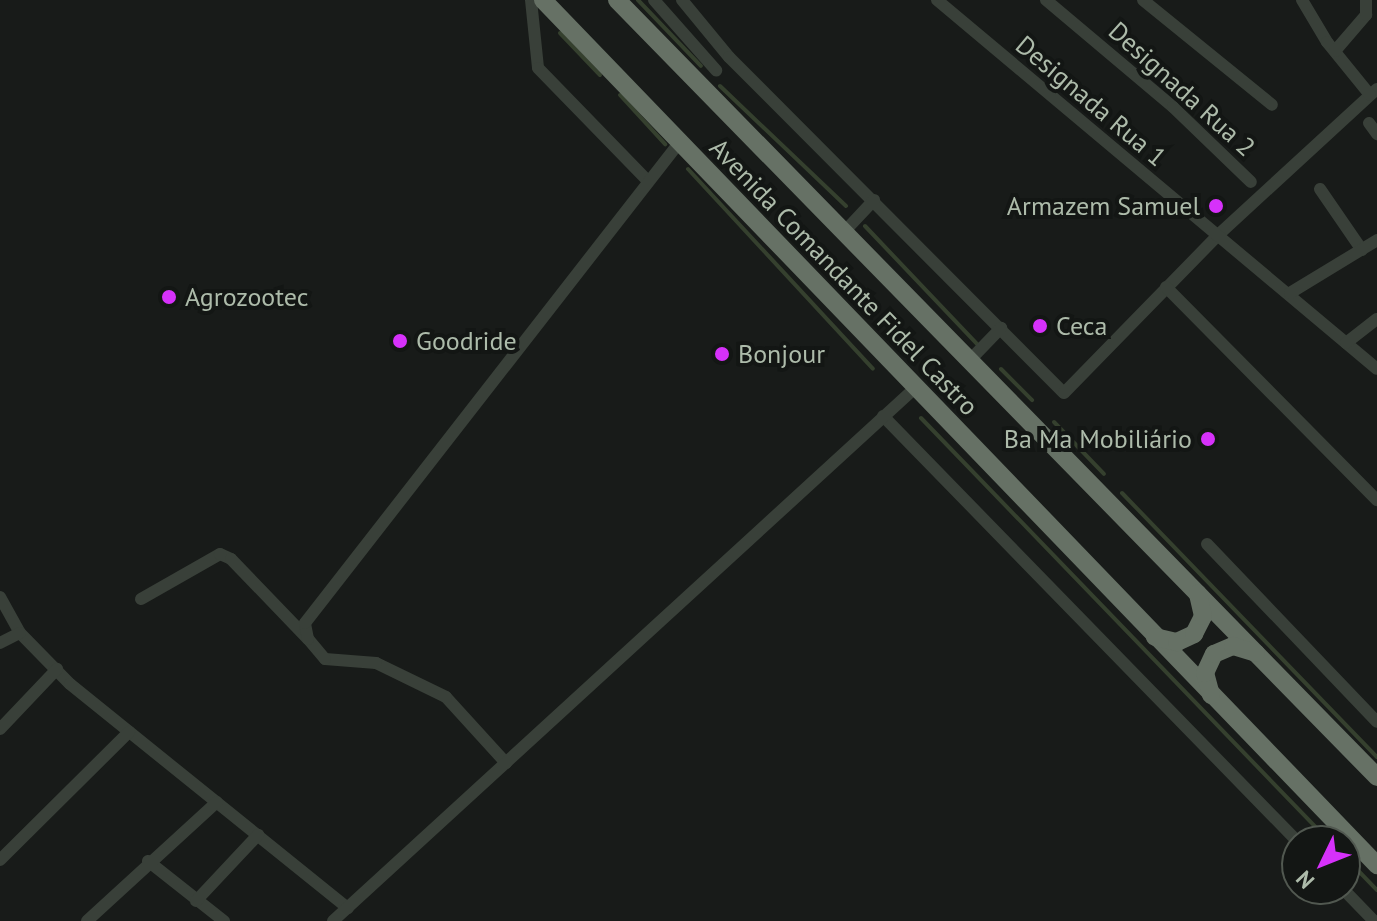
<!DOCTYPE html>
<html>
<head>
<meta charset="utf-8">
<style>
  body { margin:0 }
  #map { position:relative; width:1377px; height:921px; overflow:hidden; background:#181b19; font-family:"PT Sans",sans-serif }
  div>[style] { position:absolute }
  .stream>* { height:4px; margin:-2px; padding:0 2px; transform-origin:2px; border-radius:2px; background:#35402e }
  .minor>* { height:12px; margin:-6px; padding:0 6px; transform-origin:6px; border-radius:6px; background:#394039 }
  .highway>* { height:18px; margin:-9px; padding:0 9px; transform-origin:9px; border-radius:9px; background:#667165 }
  .dots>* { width:22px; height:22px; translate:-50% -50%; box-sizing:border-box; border:4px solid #131614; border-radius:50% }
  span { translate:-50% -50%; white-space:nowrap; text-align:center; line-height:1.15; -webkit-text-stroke:8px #131614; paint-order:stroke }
  .street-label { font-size:26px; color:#adbbaa }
  .poi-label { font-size:26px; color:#adbbaa }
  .right { translate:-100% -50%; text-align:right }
  .left { translate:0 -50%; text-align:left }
  .north { position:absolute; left:1281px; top:825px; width:80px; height:80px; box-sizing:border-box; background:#131614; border:2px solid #515850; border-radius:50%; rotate:227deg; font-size:22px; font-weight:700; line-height:32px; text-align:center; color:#adbbaa }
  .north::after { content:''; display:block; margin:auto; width:28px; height:36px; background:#d631fa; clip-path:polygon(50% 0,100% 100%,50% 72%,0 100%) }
</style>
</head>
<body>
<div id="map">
  <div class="stream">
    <i style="left:638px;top:0;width:91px;rotate:46.3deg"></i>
    <i style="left:560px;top:33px;width:58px;rotate:46.4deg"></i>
    <i style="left:720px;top:86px;width:174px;rotate:43.6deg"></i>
    <i style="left:620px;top:95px;width:67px;rotate:47.4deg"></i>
    <i style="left:688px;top:169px;width:272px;rotate:47.2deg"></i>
    <i style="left:865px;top:226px;width:164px;rotate:46.5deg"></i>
    <i style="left:1001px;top:369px;width:44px;rotate:45deg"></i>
    <i style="left:921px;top:418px;width:588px;rotate:46.03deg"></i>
    <i style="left:1054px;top:422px;width:72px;rotate:46.1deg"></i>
    <i style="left:1122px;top:493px;width:367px;rotate:46deg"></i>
    <i style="left:1345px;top:857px;width:46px;rotate:45.9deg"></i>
  </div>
  <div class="minor">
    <i style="left:531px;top:0;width:68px;rotate:84.1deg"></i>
    <i style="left:538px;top:68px;width:155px;rotate:45.8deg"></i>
    <i style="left:654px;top:0;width:94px;rotate:48.5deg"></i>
    <i style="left:682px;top:0;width:74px;rotate:50.5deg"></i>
    <i style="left:729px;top:57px;width:474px;rotate:45.1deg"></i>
    <i style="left:1064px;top:393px;width:219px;rotate:-45.7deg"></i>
    <i style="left:1217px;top:236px;width:217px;rotate:-42.6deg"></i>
    <i style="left:937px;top:0;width:574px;rotate:39.98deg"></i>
    <i style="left:1046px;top:0;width:166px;rotate:40.1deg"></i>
    <i style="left:1173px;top:107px;width:108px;rotate:43.9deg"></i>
    <i style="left:1143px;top:0;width:166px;rotate:39.1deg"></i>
    <i style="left:1302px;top:0;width:49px;rotate:59.2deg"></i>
    <i style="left:1327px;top:42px;width:68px;rotate:50.9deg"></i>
    <i style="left:1335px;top:51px;width:48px;rotate:-49.3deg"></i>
    <i style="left:1366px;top:15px;width:15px;rotate:-90deg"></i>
    <i style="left:1369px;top:123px;width:14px;rotate:54deg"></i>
    <i style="left:1320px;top:189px;width:74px;rotate:55.5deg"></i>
    <i style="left:844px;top:232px;width:44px;rotate:-46.8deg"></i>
    <i style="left:1166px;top:287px;width:300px;rotate:45.3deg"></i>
    <i style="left:1290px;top:293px;width:102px;rotate:-31.3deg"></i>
    <i style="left:1346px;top:343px;width:39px;rotate:-38deg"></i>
    <i style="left:970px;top:360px;width:45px;rotate:-45.9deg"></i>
    <i style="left:883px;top:416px;width:593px;rotate:45.75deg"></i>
    <i style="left:1207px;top:544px;width:246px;rotate:46.3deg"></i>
    <i style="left:0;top:597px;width:41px;rotate:60.9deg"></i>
    <i style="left:20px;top:633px;width:71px;rotate:45.6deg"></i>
    <i style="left:70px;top:684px;width:357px;rotate:38.9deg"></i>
    <i style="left:141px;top:599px;width:91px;rotate:-29.7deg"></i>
    <i style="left:220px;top:554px;width:12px;rotate:24deg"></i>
    <i style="left:231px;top:559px;width:111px;rotate:46.1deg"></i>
    <i style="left:0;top:643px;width:22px;rotate:-27deg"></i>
    <i style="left:0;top:729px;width:83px;rotate:-46.5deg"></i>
    <i style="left:506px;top:763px;width:89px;rotate:-132.3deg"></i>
    <i style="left:446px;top:697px;width:78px;rotate:-154.1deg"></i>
    <i style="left:376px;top:663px;width:51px;rotate:-175.5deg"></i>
    <i style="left:325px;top:659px;width:26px;rotate:-130deg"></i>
    <i style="left:308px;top:639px;width:16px;rotate:-101deg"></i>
    <i style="left:305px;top:623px;width:609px;rotate:-52.08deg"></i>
    <i style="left:0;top:860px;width:182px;rotate:-44.8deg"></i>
    <i style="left:148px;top:861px;width:97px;rotate:38.3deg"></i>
    <i style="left:1343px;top:889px;width:45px;rotate:45.9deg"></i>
    <i style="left:196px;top:901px;width:91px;rotate:-46.8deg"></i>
    <i style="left:87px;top:921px;width:176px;rotate:-42.5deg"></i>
    <i style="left:333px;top:921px;width:789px;rotate:-42.48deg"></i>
  </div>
  <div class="highway">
    <i style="left:543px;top:0;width:1202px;rotate:46.05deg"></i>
    <i style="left:617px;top:0;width:1087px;rotate:45.63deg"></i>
    <i style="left:1155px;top:637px;width:23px;rotate:13deg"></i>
    <i style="left:1177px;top:642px;width:19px;rotate:-25deg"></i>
    <i style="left:1194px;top:634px;width:20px;rotate:-63deg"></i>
    <i style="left:1203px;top:616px;width:23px;rotate:-103deg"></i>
    <i style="left:1211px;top:695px;width:23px;rotate:-105deg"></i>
    <i style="left:1205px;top:673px;width:21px;rotate:-65deg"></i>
    <i style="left:1214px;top:654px;width:21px;rotate:-23deg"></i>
    <i style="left:1233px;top:646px;width:24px;rotate:17deg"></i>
  </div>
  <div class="dots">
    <i style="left:1216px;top:206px;background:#d631fa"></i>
    <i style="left:169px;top:297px;background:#d631fa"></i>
    <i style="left:1040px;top:326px;background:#d631fa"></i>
    <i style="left:400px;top:341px;background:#d631fa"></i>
    <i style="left:722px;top:354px;background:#d631fa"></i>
    <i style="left:1208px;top:439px;background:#d631fa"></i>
  </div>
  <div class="street-label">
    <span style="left:1182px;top:89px;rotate:42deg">Designada Rua 2</span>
    <span style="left:1091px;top:101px;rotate:40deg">Designada Rua 1</span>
    <span style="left:844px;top:277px;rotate:46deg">Avenida Comandante Fidel Castro</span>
  </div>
  <div class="poi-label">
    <span class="right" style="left:1200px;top:206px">Armazem Samuel</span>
    <span class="left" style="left:185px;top:297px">Agrozootec</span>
    <span class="left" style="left:1056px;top:326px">Ceca</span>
    <span class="left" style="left:416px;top:341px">Goodride</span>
    <span class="left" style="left:738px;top:354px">Bonjour</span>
    <span class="right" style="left:1192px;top:439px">Ba Ma Mobiliário</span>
  </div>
  <div class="north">N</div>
</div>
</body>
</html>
